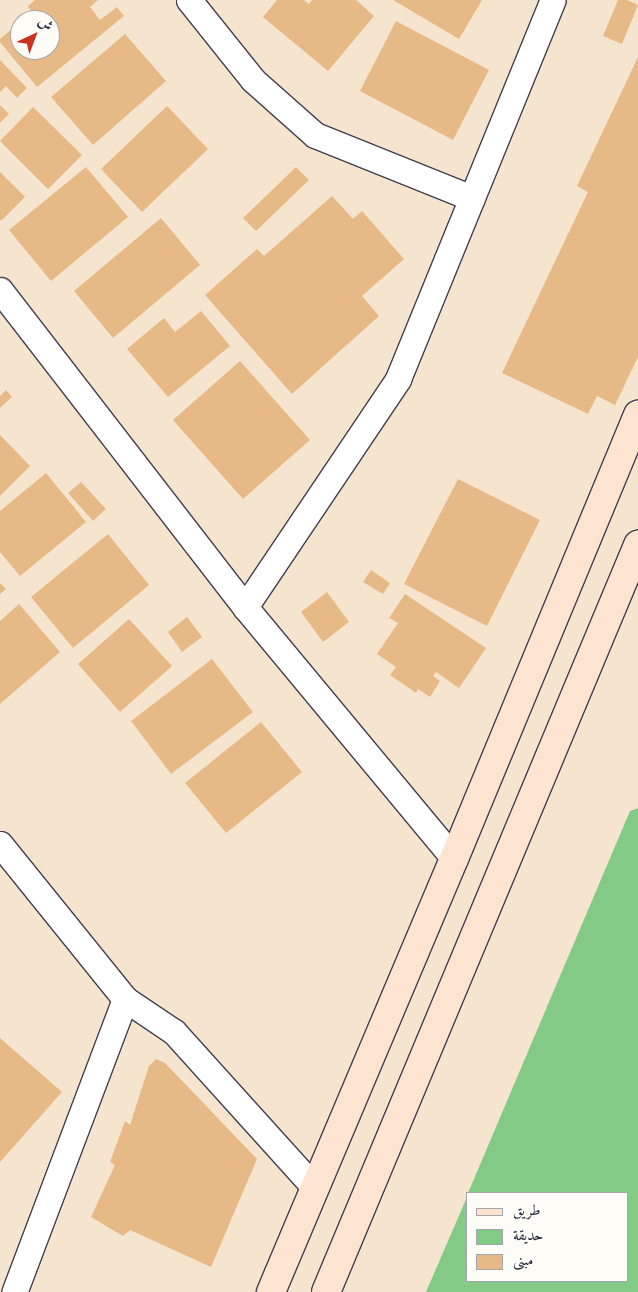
<!DOCTYPE html>
<html>
<head>
<meta charset="utf-8">
<style>
  body { margin:0 }
  #map { position:relative; width:638px; height:1292px; overflow:hidden; background:#f6e5ce; font-family:Vollkorn,Amiri,serif }
  div>[style] { position:absolute }
  .green>* { inset:0; background:#83ca86 }
  .building>* { inset:0; background:#e7b987 }
  .roads { filter:drop-shadow(1px 0 #423f51) drop-shadow(-1px 0 #423f51) drop-shadow(0 1px #423f51) drop-shadow(0 -1px #423f51) }
  .street>* { height:25px; margin:-12.5px; padding:0 12.5px; transform-origin:12.5px; border-radius:12.5px; background:#fff }
  .secondary>* { height:28px; margin:-14px; padding:0 14px; transform-origin:14px; border-radius:14px; background:#fde4d1 }
  span { translate:-50% -50%; white-space:nowrap; text-align:center; line-height:1.15; -webkit-text-stroke:5px #fdfcf7; paint-order:stroke }
  .legend { position:absolute; left:466px; top:1192px; width:162px; height:90px; box-sizing:border-box; background:#fdfcf7; border:1px solid #a5a5ac; margin:0; padding:6px 9px; list-style:none; font-size:15px; color:#22223b }
  .legend li { display:flex; align-items:center; gap:10px; height:25px }
  .legend b { width:25px; border:1px solid #a5a5ac }
  .north { position:absolute; left:10px; top:10px; width:50px; height:50px; box-sizing:border-box; background:#fdfcf7; border:1px solid #a5a5ac; border-radius:50%; rotate:43deg; font-size:14px; font-weight:700; line-height:20px; text-align:center; color:#22223b }
  .north::after { content:''; display:block; margin:auto; width:18px; height:22px; background:#c8321e; clip-path:polygon(50% 0,100% 100%,50% 72%,0 100%) }
</style>
</head>
<body>
<div id="map">
  <div class="green">
    <i style="clip-path:polygon(638px 808px,638px 1292px,426px 1292px,467px 1197px,467px 1281px,627px 1281px,627px 1193px,468px 1193px,630px 811px)"></i>
  </div>
  <div class="building">
    <i style="clip-path:polygon(35px 0,98px 0,90px 7px,100px 20px,117px 7px,124px 16px,37px 87px,0 42px,0 39px,20px 22px,20px 50px,50px 50px,50px 20px,23px 20px,32px 12px,28px 6px)"></i>
    <i style="clip-path:polygon(277px 0,304px 0,309px 4px,312px 0,356px 0,374px 16px,328px 71px,263px 17px)"></i>
    <i style="clip-path:polygon(393px 0,482px 0,459px 39px)"></i>
    <i style="clip-path:polygon(618px 0,627px 0,638px 5px,622px 44px,603px 36px)"></i>
    <i style="clip-path:polygon(396px 21px,489px 70px,453px 140px,360px 91px)"></i>
    <i style="clip-path:polygon(125px 34px,166px 81px,93px 145px,51px 97px)"></i>
    <i style="clip-path:polygon(638px 57px,638px 357px,615px 405px,597px 396px,588px 414px,502px 373px,588px 192px,577px 186px)"></i>
    <i style="clip-path:polygon(0 60px,27px 88px,17px 98px,6px 86px,0 92px)"></i>
    <i style="clip-path:polygon(0 105px,9px 114px,0 123px)"></i>
    <i style="clip-path:polygon(167px 106px,208px 149px,142px 212px,101px 169px)"></i>
    <i style="clip-path:polygon(33px 107px,82px 155px,48px 189px,0 141px)"></i>
    <i style="clip-path:polygon(86px 167px,128px 217px,51px 281px,9px 230px)"></i>
    <i style="clip-path:polygon(296px 167px,309px 180px,256px 231px,243px 218px)"></i>
    <i style="clip-path:polygon(0 172px,25px 197px,1px 221px,0 219px)"></i>
    <i style="clip-path:polygon(332px 196px,353px 219px,362px 211px,404px 259px,362px 296px,379px 316px,292px 394px,205px 295px,257px 249px,264px 256px)"></i>
    <i style="clip-path:polygon(161px 218px,200px 265px,113px 338px,74px 291px)"></i>
    <i style="clip-path:polygon(201px 311px,230px 346px,168px 397px,127px 349px,164px 318px,175px 332px)"></i>
    <i style="clip-path:polygon(240px 361px,310px 440px,243px 499px,173px 420px)"></i>
    <i style="clip-path:polygon(6px 390px,12px 397px,0 408px,0 396px)"></i>
    <i style="clip-path:polygon(0 435px,30px 466px,0 496px)"></i>
    <i style="clip-path:polygon(46px 473px,86px 522px,20px 576px,0 552px,0 511px)"></i>
    <i style="clip-path:polygon(458px 479px,540px 520px,487px 626px,404px 584px)"></i>
    <i style="clip-path:polygon(81px 482px,106px 509px,93px 521px,68px 493px)"></i>
    <i style="clip-path:polygon(108px 534px,149px 585px,73px 648px,31px 597px)"></i>
    <i style="clip-path:polygon(371px 570px,390px 583px,383px 594px,363px 582px)"></i>
    <i style="clip-path:polygon(0 583px,6px 589px,0 594px)"></i>
    <i style="clip-path:polygon(327px 592px,349px 622px,323px 642px,301px 612px)"></i>
    <i style="clip-path:polygon(405px 594px,486px 648px,459px 688px,436px 672px,433px 676px,440px 681px,430px 697px,418px 689px,416px 693px,390px 675px,396px 667px,377px 654px,398px 623px,389px 618px)"></i>
    <i style="clip-path:polygon(19px 604px,60px 652px,0 704px,0 621px)"></i>
    <i style="clip-path:polygon(187px 617px,202px 637px,182px 652px,168px 632px)"></i>
    <i style="clip-path:polygon(129px 619px,172px 666px,120px 712px,78px 664px)"></i>
    <i style="clip-path:polygon(212px 659px,253px 712px,171px 774px,131px 721px)"></i>
    <i style="clip-path:polygon(261px 722px,302px 772px,226px 833px,185px 783px)"></i>
    <i style="clip-path:polygon(0 1038px,62px 1092px,0 1162px)"></i>
    <i style="clip-path:polygon(156px 1059px,165px 1063px,257px 1159px,211px 1267px,130px 1230px,123px 1236px,91px 1217px,115px 1165px,110px 1162px,125px 1121px,130px 1125px,149px 1066px)"></i>
  </div>
  <div class="roads">
    <div class="street">
      <i style="left:189px;top:0;width:102px;rotate:51.3deg"></i>
      <i style="left:253px;top:80px;width:83px;rotate:41.6deg"></i>
      <i style="left:315px;top:135px;width:169px;rotate:21.9deg"></i>
      <i style="left:0;top:290px;width:401px;rotate:52.3deg"></i>
      <i style="left:245px;top:607px;width:327px;rotate:50.3deg"></i>
      <i style="left:245px;top:607px;width:275px;rotate:-56.1deg"></i>
      <i style="left:398px;top:379px;width:409px;rotate:-67.8deg"></i>
      <i style="left:0;top:844px;width:199px;rotate:51.1deg"></i>
      <i style="left:125px;top:999px;width:313px;rotate:110.7deg"></i>
      <i style="left:125px;top:999px;width:59px;rotate:34deg"></i>
      <i style="left:174px;top:1032px;width:210px;rotate:47.9deg"></i>
    </div>
    <div class="secondary">
      <i style="left:271px;top:1292px;width:470px;rotate:-67.1deg"></i>
      <i style="left:454px;top:859px;width:481px;rotate:-67.5deg"></i>
      <i style="left:326px;top:1292px;width:810px;rotate:-67.33deg"></i>
    </div>
  </div>
  <ul class="legend">
  <li><b style="height:6px;background:#fde4d1"></b>طريق</li>
  <li><b style="height:14px;background:#83ca86"></b>حديقة</li>
  <li><b style="height:14px;background:#e7b987"></b>مبنى</li>
  </ul>
  <div class="north">ش</div>
</div>
</body>
</html>
